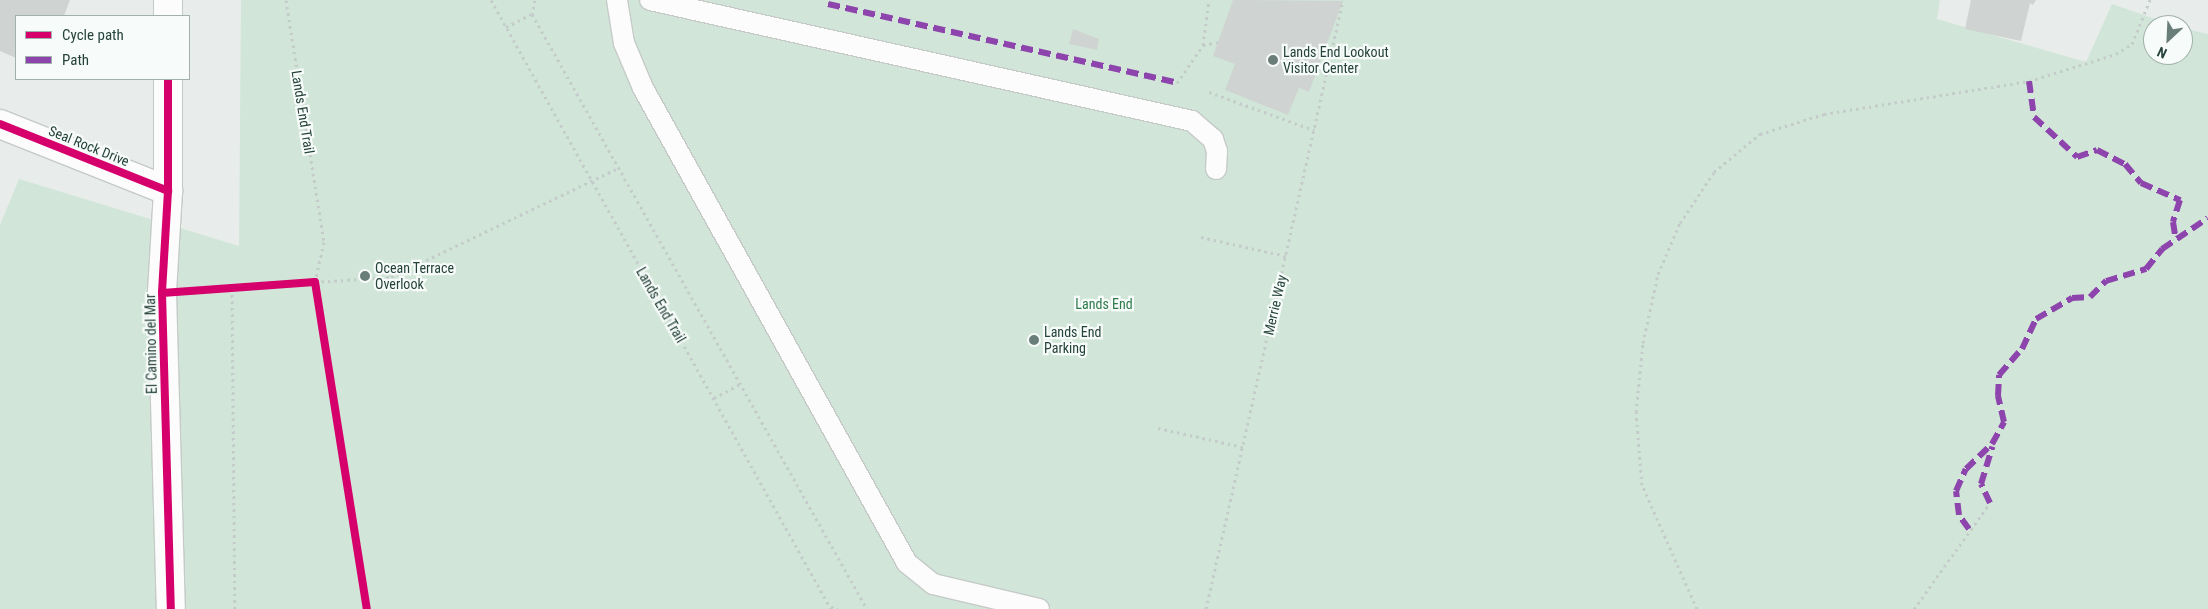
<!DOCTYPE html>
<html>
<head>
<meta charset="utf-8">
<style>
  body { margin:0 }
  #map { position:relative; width:2208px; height:609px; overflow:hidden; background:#e8edeb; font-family:"Roboto Condensed",sans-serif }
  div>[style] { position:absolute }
  .green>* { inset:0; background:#d1e6d8 }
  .building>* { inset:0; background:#cfd4d2 }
  .path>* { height:3px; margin-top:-1.5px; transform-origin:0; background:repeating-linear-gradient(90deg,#c3ccca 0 2.5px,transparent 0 6.5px) }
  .roads { filter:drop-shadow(1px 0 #c5cac8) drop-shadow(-1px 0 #c5cac8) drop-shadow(0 1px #c5cac8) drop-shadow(0 -1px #c5cac8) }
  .service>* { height:20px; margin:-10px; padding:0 10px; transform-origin:10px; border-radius:10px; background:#fcfcfc }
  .minor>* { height:28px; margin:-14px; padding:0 14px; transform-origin:14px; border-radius:14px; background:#fcfcfc }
  .quiet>* { height:6px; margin-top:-3px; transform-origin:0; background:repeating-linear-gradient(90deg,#8e44ad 0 12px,transparent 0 18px) }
  .cycleway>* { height:8px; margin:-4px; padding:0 4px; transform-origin:4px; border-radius:4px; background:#d6006c }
  .dots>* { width:14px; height:14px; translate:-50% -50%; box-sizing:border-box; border:2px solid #f7fbf9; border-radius:50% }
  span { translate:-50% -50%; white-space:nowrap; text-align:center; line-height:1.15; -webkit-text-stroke:4.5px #f7fbf9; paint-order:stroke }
  .poi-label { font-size:14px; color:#24423a }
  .left { translate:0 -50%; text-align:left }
  .street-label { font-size:14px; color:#24423a }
  .park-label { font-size:14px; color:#2d7a4b }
  .legend { position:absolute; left:15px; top:15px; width:175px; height:65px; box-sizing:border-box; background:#f7fbf9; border:1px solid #a3b1ad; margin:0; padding:6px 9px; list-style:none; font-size:15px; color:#24423a }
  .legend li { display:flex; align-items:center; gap:10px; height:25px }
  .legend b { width:25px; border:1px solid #a3b1ad }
  .north { position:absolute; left:2143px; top:15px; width:50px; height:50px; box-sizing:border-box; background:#f7fbf9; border:1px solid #a3b1ad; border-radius:50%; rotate:205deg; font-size:14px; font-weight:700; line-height:20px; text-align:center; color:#24423a }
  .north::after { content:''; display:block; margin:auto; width:18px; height:22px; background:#697e78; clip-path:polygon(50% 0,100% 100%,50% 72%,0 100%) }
</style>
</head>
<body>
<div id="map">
  <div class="green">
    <i style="clip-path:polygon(241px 0,1940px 0,1937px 19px,2086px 62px,2112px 4px,2173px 25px,2153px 25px,2153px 55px,2183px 55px,2183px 28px,2208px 34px,2208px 609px,0 609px,0 225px,19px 179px,239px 246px)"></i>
  </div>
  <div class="building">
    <i style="clip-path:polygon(0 0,70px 0,64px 16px,16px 16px,16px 58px,0 51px)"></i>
    <i style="clip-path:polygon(1233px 0,1343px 1px,1309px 92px,1299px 88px,1288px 115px,1225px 90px,1235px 64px,1213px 56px)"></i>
    <i style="clip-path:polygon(1971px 0,2036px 0,2033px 5px,2030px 3px,2021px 41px,1965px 29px)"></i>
    <i style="clip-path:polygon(1073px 29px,1099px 39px,1097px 50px,1069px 44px)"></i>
  </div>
  <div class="path">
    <i style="left:286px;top:0;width:245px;rotate:81.1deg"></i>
    <i style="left:324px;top:242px;width:41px;rotate:102.7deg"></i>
    <i style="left:315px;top:282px;width:76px;rotate:-3.8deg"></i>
    <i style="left:391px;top:277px;width:253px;rotate:-25.6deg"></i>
    <i style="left:491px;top:0;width:697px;rotate:60.83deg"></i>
    <i style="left:535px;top:0;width:14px;rotate:102deg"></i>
    <i style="left:532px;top:14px;width:683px;rotate:60.62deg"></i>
    <i style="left:506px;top:27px;width:29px;rotate:-27deg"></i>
    <i style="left:1203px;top:45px;width:15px;rotate:-11deg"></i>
    <i style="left:1177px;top:83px;width:46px;rotate:-55.6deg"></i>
    <i style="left:1203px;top:45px;width:45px;rotate:-82.4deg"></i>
    <i style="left:1209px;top:92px;width:112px;rotate:19.9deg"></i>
    <i style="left:1201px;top:237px;width:87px;rotate:12.6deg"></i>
    <i style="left:232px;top:288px;width:321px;rotate:89.5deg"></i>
    <i style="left:714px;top:398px;width:30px;rotate:-28deg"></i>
    <i style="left:1158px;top:428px;width:87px;rotate:12.6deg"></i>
    <i style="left:831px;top:607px;width:7px;rotate:16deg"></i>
    <i style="left:1206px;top:609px;width:624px;rotate:-77.32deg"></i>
    <i style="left:1697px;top:609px;width:136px;rotate:-113.9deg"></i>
    <i style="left:1642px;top:485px;width:73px;rotate:-94.7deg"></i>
    <i style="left:1636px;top:412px;width:69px;rotate:-84.2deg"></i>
    <i style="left:1643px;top:343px;width:71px;rotate:-77.7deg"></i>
    <i style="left:1658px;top:274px;width:56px;rotate:-66.7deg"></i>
    <i style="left:1680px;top:223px;width:61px;rotate:-56.3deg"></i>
    <i style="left:1714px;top:172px;width:60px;rotate:-39.6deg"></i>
    <i style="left:1760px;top:134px;width:67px;rotate:-17.4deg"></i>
    <i style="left:1824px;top:114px;width:208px;rotate:-9.1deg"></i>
    <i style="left:2029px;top:81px;width:91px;rotate:-17.2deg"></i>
    <i style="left:2116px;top:54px;width:19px;rotate:-32deg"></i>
    <i style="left:2132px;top:44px;width:48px;rotate:-67.8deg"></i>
    <i style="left:1914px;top:609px;width:130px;rotate:-54.4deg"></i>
  </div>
  <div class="roads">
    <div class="service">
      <i style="left:617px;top:0;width:44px;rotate:80.8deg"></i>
      <i style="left:624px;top:43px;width:49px;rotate:67.1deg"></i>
      <i style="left:643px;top:88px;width:543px;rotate:60.94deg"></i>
      <i style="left:907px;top:563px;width:33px;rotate:39deg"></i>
      <i style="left:933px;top:584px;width:109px;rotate:13.3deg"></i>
      <i style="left:650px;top:0;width:555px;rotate:12.58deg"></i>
      <i style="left:1192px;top:121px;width:28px;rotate:41deg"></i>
      <i style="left:1213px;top:139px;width:13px;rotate:72deg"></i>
      <i style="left:1217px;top:151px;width:18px;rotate:93deg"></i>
    </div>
    <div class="minor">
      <i style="left:168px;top:0;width:16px;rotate:90deg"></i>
      <i style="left:168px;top:79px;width:112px;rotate:90deg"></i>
      <i style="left:168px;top:191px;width:102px;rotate:93.4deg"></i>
      <i style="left:162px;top:293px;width:316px;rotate:88.4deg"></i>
      <i style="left:0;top:124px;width:181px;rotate:21.7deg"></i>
    </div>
  </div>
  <div class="quiet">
    <i style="left:828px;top:4px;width:355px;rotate:12.7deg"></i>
    <i style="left:2029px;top:81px;width:36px;rotate:82deg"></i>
    <i style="left:2034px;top:117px;width:59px;rotate:42.9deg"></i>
    <i style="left:2077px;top:157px;width:21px;rotate:-19deg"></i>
    <i style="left:2097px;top:150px;width:31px;rotate:27deg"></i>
    <i style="left:2125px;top:164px;width:25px;rotate:50deg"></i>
    <i style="left:2141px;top:183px;width:43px;rotate:23.6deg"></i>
    <i style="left:2180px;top:200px;width:23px;rotate:108deg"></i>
    <i style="left:2173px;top:222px;width:18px;rotate:81deg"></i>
    <i style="left:1990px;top:503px;width:21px;rotate:-115deg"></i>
    <i style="left:1981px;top:484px;width:39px;rotate:-73deg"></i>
    <i style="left:1969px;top:529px;width:17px;rotate:-126deg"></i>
    <i style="left:1959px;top:515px;width:24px;rotate:-97deg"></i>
    <i style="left:1956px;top:491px;width:24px;rotate:-66deg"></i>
    <i style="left:1966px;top:469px;width:36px;rotate:-44deg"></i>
    <i style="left:1992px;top:444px;width:25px;rotate:-61deg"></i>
    <i style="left:2004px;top:422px;width:27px;rotate:-103deg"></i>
    <i style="left:1998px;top:396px;width:21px;rotate:-87deg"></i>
    <i style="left:1999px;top:375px;width:35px;rotate:-49deg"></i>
    <i style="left:2022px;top:349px;width:33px;rotate:-65deg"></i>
    <i style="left:2036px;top:319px;width:42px;rotate:-30.3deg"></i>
    <i style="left:2072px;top:298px;width:18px;rotate:-3deg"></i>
    <i style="left:2090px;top:297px;width:23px;rotate:-45deg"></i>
    <i style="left:2106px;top:281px;width:42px;rotate:-16.7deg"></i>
    <i style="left:2146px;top:269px;width:26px;rotate:-51deg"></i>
    <i style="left:2162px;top:249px;width:55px;rotate:-34deg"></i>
  </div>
  <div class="cycleway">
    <i style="left:168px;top:79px;width:112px;rotate:90deg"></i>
    <i style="left:168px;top:191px;width:102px;rotate:93.4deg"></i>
    <i style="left:162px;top:293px;width:316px;rotate:88.4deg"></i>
    <i style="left:0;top:124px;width:181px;rotate:21.7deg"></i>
    <i style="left:162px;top:293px;width:153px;rotate:-4.1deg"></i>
    <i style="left:315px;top:282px;width:331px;rotate:81deg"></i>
  </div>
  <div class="dots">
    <i style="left:1273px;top:60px;background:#697e78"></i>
    <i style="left:365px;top:276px;background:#697e78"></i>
    <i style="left:1034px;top:340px;background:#697e78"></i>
  </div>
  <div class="poi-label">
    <span class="left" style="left:1283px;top:60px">Lands End Lookout<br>Visitor Center</span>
    <span class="left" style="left:375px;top:276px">Ocean Terrace<br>Overlook</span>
    <span class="left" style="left:1044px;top:340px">Lands End<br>Parking</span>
  </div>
  <div class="street-label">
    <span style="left:303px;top:112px;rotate:81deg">Lands End Trail</span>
    <span style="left:89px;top:146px;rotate:22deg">Seal Rock Drive</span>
    <span style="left:661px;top:305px;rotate:60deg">Lands End Trail</span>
    <span style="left:1275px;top:305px;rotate:-77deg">Merrie Way</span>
    <span style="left:151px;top:344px;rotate:-91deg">El Camino del Mar</span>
  </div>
  <div class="park-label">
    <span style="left:1104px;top:304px">Lands End</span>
  </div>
  <ul class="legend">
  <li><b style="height:6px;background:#d6006c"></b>Cycle path</li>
  <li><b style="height:6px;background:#8e44ad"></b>Path</li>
  </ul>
  <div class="north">N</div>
</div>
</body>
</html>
